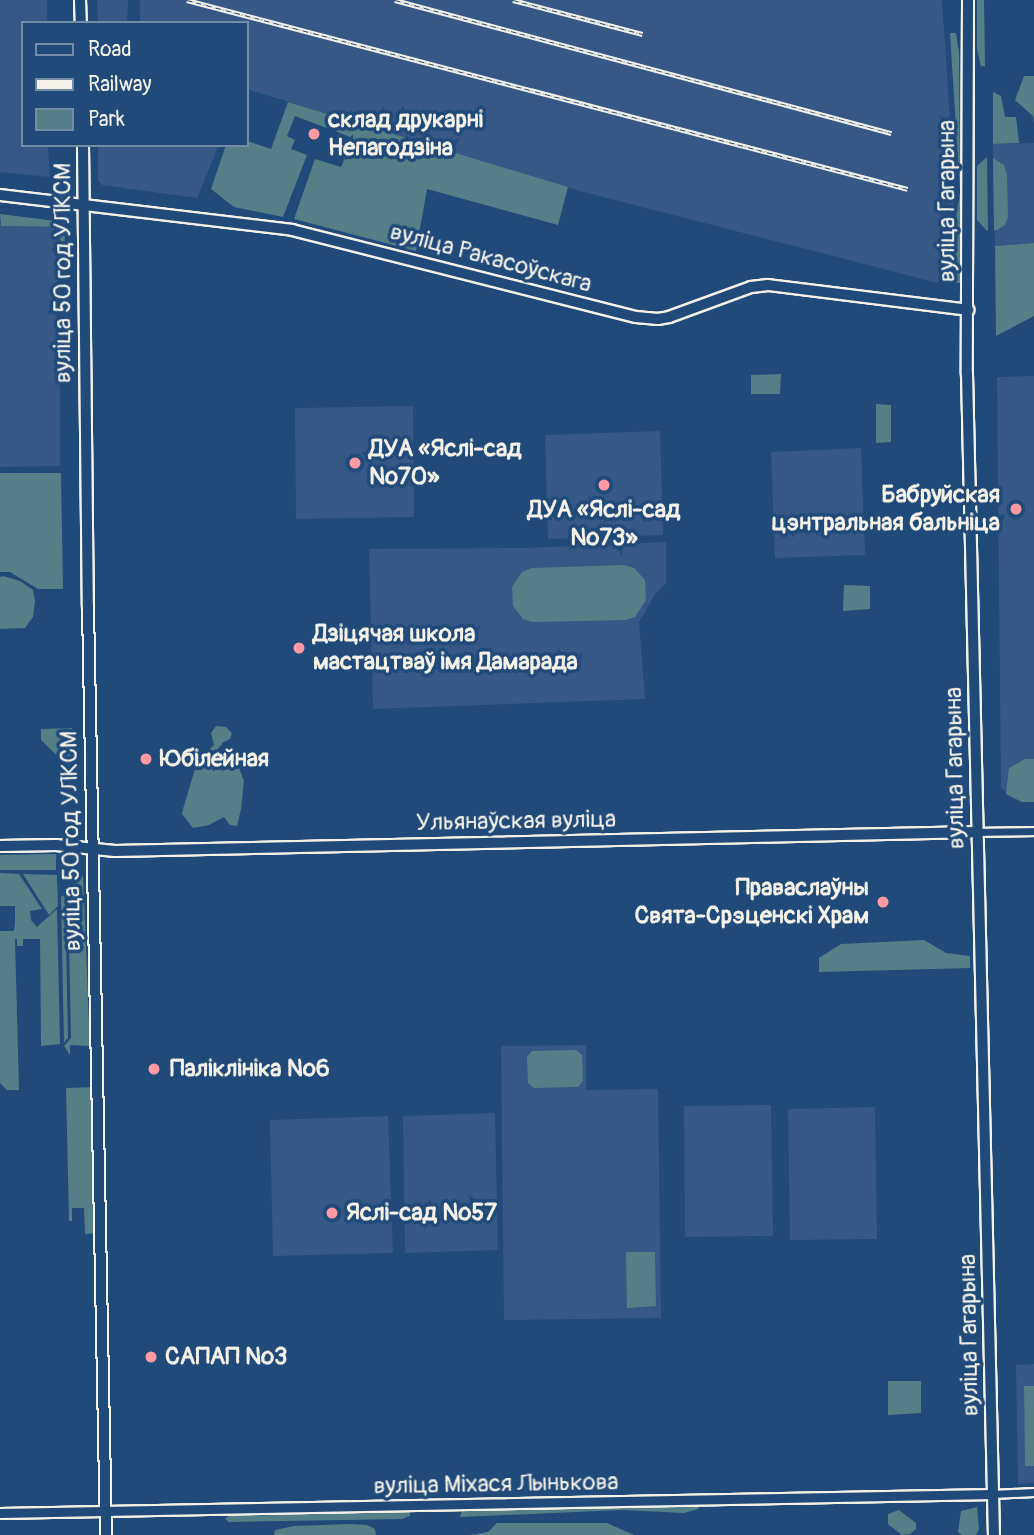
<!DOCTYPE html>
<html>
<head>
<meta charset="utf-8">
<style>
  body { margin:0 }
  #map { position:relative; width:1034px; height:1535px; overflow:hidden; background:#1f4a7a; font-family:Pangolin,sans-serif }
  div>[style] { position:absolute }
  .built>* { inset:0; background:#365887 }
  .green>* { inset:0; background:#547f87 }
  .roads { filter:drop-shadow(2px 0 #f4f1e8) drop-shadow(-2px 0 #f4f1e8) drop-shadow(0 2px #f4f1e8) drop-shadow(0 -2px #f4f1e8) }
  .minor>* { height:7px; margin:-3.5px; padding:0 3.5px; transform-origin:3.5px; border-radius:3.5px; background:#1f4a7a }
  .tertiary>* { height:9px; margin:-4.5px; padding:0 4.5px; transform-origin:4.5px; border-radius:4.5px; background:#1f4a7a }
  .secondary>* { height:10px; margin:-5px; padding:0 5px; transform-origin:5px; border-radius:5px; background:#1f4a7a }
  .rail>* { height:4.5px; margin-top:-2.25px; transform-origin:0; background:repeating-linear-gradient(90deg,#1f4a7a 0 5px,#f4f1e8 0 10px); box-sizing:border-box; border-block:2px solid #f4f1e8 }
  .dots>* { width:19px; height:19px; translate:-50% -50%; box-sizing:border-box; border:4px solid #1f4a7a; border-radius:50% }
  span { translate:-50% -50%; white-space:nowrap; text-align:center; line-height:1.15; -webkit-text-stroke:7px #1f4a7a; paint-order:stroke }
  .poi-label { font-size:24px; color:#f4f1e8; font-weight:700 }
  .left { translate:0 -50%; text-align:left }
  .right { translate:-100% -50%; text-align:right }
  .street-label { font-size:24px; color:#f4f1e8 }
  .legend { position:absolute; left:21px; top:21px; width:228px; height:126px; box-sizing:border-box; background:#1f4a7a; border:2px solid #748da6; margin:0; padding:9px 12px; list-style:none; font-size:21px; color:#f4f1e8 }
  .legend li { display:flex; align-items:center; gap:14px; height:35px }
  .legend b { width:35px; border:2px solid #748da6 }
</style>
</head>
<body>
<div id="map">
  <div class="built">
    <i style="clip-path:polygon(0 0,47px 0,47px 23px,23px 23px,23px 145px,48px 145px,50px 177px,0 172px)"></i>
    <i style="clip-path:polygon(97px 0,128px 0,127px 23px,98px 23px)"></i>
    <i style="clip-path:polygon(140px 0,942px 0,955px 195px,938px 283px,580px 191px,247px 89px,247px 23px,140px 23px)"></i>
    <i style="clip-path:polygon(1034px 143px,1034px 243px,995px 246px,993px 144px)"></i>
    <i style="clip-path:polygon(98px 145px,219px 145px,197px 198px,102px 185px,98px 180px)"></i>
    <i style="clip-path:polygon(0 221px,1px 226px,60px 227px,60px 466px,0 467px)"></i>
    <i style="clip-path:polygon(1034px 376px,1034px 802px,1013px 799px,1001px 787px,997px 377px)"></i>
    <i style="clip-path:polygon(413px 406px,414px 517px,296px 519px,295px 408px)"></i>
    <i style="clip-path:polygon(660px 431px,663px 535px,548px 539px,545px 435px)"></i>
    <i style="clip-path:polygon(861px 448px,865px 555px,775px 558px,771px 452px)"></i>
    <i style="clip-path:polygon(666px 542px,666px 583px,655px 594px,639px 622px,645px 699px,373px 709px,369px 549px,524px 548px)"></i>
    <i style="clip-path:polygon(586px 1045px,586px 1090px,658px 1089px,661px 1318px,504px 1320px,501px 1046px)"></i>
    <i style="clip-path:polygon(771px 1105px,773px 1236px,685px 1237px,684px 1106px)"></i>
    <i style="clip-path:polygon(875px 1107px,877px 1239px,790px 1240px,788px 1109px)"></i>
    <i style="clip-path:polygon(495px 1113px,498px 1250px,405px 1253px,403px 1116px)"></i>
    <i style="clip-path:polygon(388px 1116px,393px 1253px,273px 1256px,270px 1120px)"></i>
    <i style="clip-path:polygon(1034px 1364px,1034px 1483px,1018px 1484px,1016px 1365px)"></i>
  </div>
  <div class="green">
    <i style="clip-path:polygon(977px 0,984px 0,985px 66px,981px 66px,977px 49px)"></i>
    <i style="clip-path:polygon(950px 33px,956px 33px,959px 53px,960px 191px)"></i>
    <i style="clip-path:polygon(1024px 76px,1034px 76px,1034px 124px,1033px 116px,1015px 100px)"></i>
    <i style="clip-path:polygon(993px 92px,1001px 96px,1005px 117px,1016px 117px,1019px 143px,993px 144px)"></i>
    <i style="clip-path:polygon(288px 102px,568px 187px,558px 225px,427px 189px,416px 251px,294px 219px,315px 159px,341px 167px,353px 138px,295px 116px,287px 136px,295px 140px,291px 149px,307px 155px,283px 217px,234px 207px,211px 189px,226px 145px,247px 145px,247px 141px,271px 149px)"></i>
    <i style="clip-path:polygon(987px 157px,988px 230px,987px 231px,977px 220px,977px 166px)"></i>
    <i style="clip-path:polygon(993px 158px,1004px 165px,1007px 175px,1008px 217px,1005px 225px,997px 230px,994px 230px)"></i>
    <i style="clip-path:polygon(960px 193px,960px 283px,946px 283px,945px 282px)"></i>
    <i style="clip-path:polygon(0 214px,64px 222px,66px 272px,61px 272px,60px 227px,1px 226px)"></i>
    <i style="clip-path:polygon(1034px 243px,1034px 316px,996px 336px,995px 246px)"></i>
    <i style="clip-path:polygon(781px 374px,780px 394px,751px 394px,751px 375px)"></i>
    <i style="clip-path:polygon(876px 404px,891px 405px,891px 442px,876px 443px)"></i>
    <i style="clip-path:polygon(0 473px,61px 473px,63px 589px,38px 589px,10px 572px,0 572px)"></i>
    <i style="clip-path:polygon(624px 565px,634px 568px,645px 580px,646px 600px,635px 617px,626px 620px,533px 622px,523px 619px,513px 606px,512px 587px,522px 572px,532px 568px)"></i>
    <i style="clip-path:polygon(3px 576px,20px 581px,33px 590px,35px 601px,33px 617px,25px 628px,0 629px,0 577px)"></i>
    <i style="clip-path:polygon(844px 585px,870px 586px,870px 609px,843px 611px)"></i>
    <i style="clip-path:polygon(216px 726px,226px 727px,232px 733px,230px 739px,222px 743px,219px 753px,239px 768px,244px 781px,241px 809px,237px 826px,230px 825px,224px 817px,209px 825px,193px 828px,182px 814px,183px 809px,198px 759px,214px 745px,211px 733px)"></i>
    <i style="clip-path:polygon(72px 728px,73px 771px,41px 740px,41px 729px)"></i>
    <i style="clip-path:polygon(1025px 759px,1034px 759px,1034px 802px,1022px 802px,1006px 794px,1009px 768px)"></i>
    <i style="clip-path:polygon(56px 854px,56px 870px,0 870px,0 855px)"></i>
    <i style="clip-path:polygon(0 873px,19px 874px,42px 909px,30px 911px,31px 920px,37px 927px,57px 909px,60px 1044px,41px 1046px,40px 939px,23px 939px,23px 946px,17px 946px,17px 939px,15px 939px,19px 1090px,7px 1090px,0 1083px,0 931px,14px 931px,15px 921px,15px 906px,0 906px)"></i>
    <i style="clip-path:polygon(23px 874px,57px 875px,58px 906px,49px 915px)"></i>
    <i style="clip-path:polygon(83px 875px,90px 1046px,70px 1045px,70px 1055px,64px 1046px,71px 1038px,68px 890px)"></i>
    <i style="clip-path:polygon(65px 894px,68px 1038px,64px 1042px,61px 897px)"></i>
    <i style="clip-path:polygon(924px 940px,946px 953px,970px 956px,970px 968px,819px 972px,819px 958px,841px 944px)"></i>
    <i style="clip-path:polygon(576px 1050px,582px 1055px,583px 1081px,578px 1087px,534px 1088px,528px 1083px,527px 1057px,532px 1051px)"></i>
    <i style="clip-path:polygon(97px 1087px,99px 1185px,93px 1190px,93px 1209px,99px 1215px,100px 1233px,85px 1234px,84px 1208px,72px 1208px,72px 1221px,69px 1221px,66px 1088px)"></i>
    <i style="clip-path:polygon(626px 1252px,655px 1252px,656px 1306px,627px 1308px)"></i>
    <i style="clip-path:polygon(888px 1381px,921px 1381px,921px 1413px,888px 1415px)"></i>
    <i style="clip-path:polygon(1024px 1386px,1034px 1386px,1034px 1466px,1025px 1466px)"></i>
    <i style="clip-path:polygon(693px 1503px,700px 1505px,698px 1509px,684px 1513px,622px 1510px,460px 1517px,462px 1510px)"></i>
    <i style="clip-path:polygon(977px 1507px,979px 1529px,976px 1535px,962px 1535px,958px 1532px,961px 1511px)"></i>
    <i style="clip-path:polygon(899px 1510px,916px 1523px,916px 1529px,910px 1534px,902px 1535px,888px 1524px,888px 1514px)"></i>
    <i style="clip-path:polygon(410px 1512px,410px 1516px,402px 1519px,229px 1522px,225px 1519px,229px 1516px)"></i>
    <i style="clip-path:polygon(497px 1523px,607px 1523px,634px 1535px,470px 1535px,488px 1532px)"></i>
    <i style="clip-path:polygon(351px 1524px,367px 1525px,375px 1529px,376px 1535px,274px 1535px,275px 1530px,294px 1526px)"></i>
  </div>
  <div class="roads">
    <div class="minor">
      <i style="left:977px;top:832px;width:57px;rotate:-1deg"></i>
      <i style="left:993px;top:1494px;width:41px;rotate:-2.8deg"></i>
    </div>
    <div class="tertiary">
      <i style="left:0;top:1513px;width:993px;rotate:-1.1deg"></i>
    </div>
    <div class="secondary">
      <i style="left:80px;top:0;width:23px;rotate:88deg"></i>
      <i style="left:968px;top:0;width:374px;rotate:90.2deg"></i>
      <i style="left:967px;top:374px;width:1161px;rotate:88.67deg"></i>
      <i style="left:83px;top:145px;width:462px;rotate:89.4deg"></i>
      <i style="left:88px;top:607px;width:928px;rotate:88.89deg"></i>
      <i style="left:0;top:195px;width:294px;rotate:6.8deg"></i>
      <i style="left:292px;top:230px;width:355px;rotate:14.2deg"></i>
      <i style="left:636px;top:317px;width:22px;rotate:5deg"></i>
      <i style="left:658px;top:319px;width:11px;rotate:-10deg"></i>
      <i style="left:669px;top:317px;width:87px;rotate:-20.1deg"></i>
      <i style="left:751px;top:287px;width:17px;rotate:-7deg"></i>
      <i style="left:768px;top:285px;width:202px;rotate:7.1deg"></i>
      <i style="left:0;top:846px;width:56px;rotate:-1deg"></i>
      <i style="left:56px;top:845px;width:59px;rotate:5.8deg"></i>
      <i style="left:115px;top:851px;width:862px;rotate:-1.26deg"></i>
    </div>
  </div>
  <div class="rail">
    <i style="left:187px;top:0;width:745px;rotate:14.69deg"></i>
    <i style="left:395px;top:0;width:514px;rotate:15.01deg"></i>
    <i style="left:513px;top:0;width:134px;rotate:14.7deg"></i>
  </div>
  <div class="dots">
    <i style="left:314px;top:134px;background:#ff9aa2"></i>
    <i style="left:355px;top:463px;background:#ff9aa2"></i>
    <i style="left:604px;top:485px;background:#ff9aa2"></i>
    <i style="left:1016px;top:509px;background:#ff9aa2"></i>
    <i style="left:299px;top:648px;background:#ff9aa2"></i>
    <i style="left:146px;top:759px;background:#ff9aa2"></i>
    <i style="left:883px;top:902px;background:#ff9aa2"></i>
    <i style="left:154px;top:1069px;background:#ff9aa2"></i>
    <i style="left:332px;top:1213px;background:#ff9aa2"></i>
    <i style="left:151px;top:1357px;background:#ff9aa2"></i>
  </div>
  <div class="poi-label">
    <span class="left" style="left:328px;top:134px">склад друкарні<br>Непагодзіна</span>
    <span class="left" style="left:369px;top:463px">ДУА «Яслі-сад<br>№70»</span>
    <span class="right" style="left:1000px;top:509px">Бабруйская<br>цэнтральная бальніца</span>
    <span style="left:604px;top:524px">ДУА «Яслі-сад<br>№73»</span>
    <span class="left" style="left:313px;top:648px">Дзіцячая школа<br>мастацтваў імя Дамарада</span>
    <span class="left" style="left:160px;top:759px">Юбілейная</span>
    <span class="right" style="left:869px;top:902px">Праваслаўны<br>Свята-Срэценскі Храм</span>
    <span class="left" style="left:170px;top:1069px">Паліклініка №6</span>
    <span class="left" style="left:346px;top:1213px">Яслі-сад №57</span>
    <span class="left" style="left:165px;top:1357px">САПАП №3</span>
  </div>
  <div class="street-label">
    <span style="left:947px;top:201px;rotate:-90deg">вуліца Гагарына</span>
    <span style="left:491px;top:258px;rotate:15deg">вуліца Ракасоўскага</span>
    <span style="left:63px;top:273px;rotate:-90deg">вуліца 50 год УЛКСМ</span>
    <span style="left:955px;top:768px;rotate:-91deg">вуліца Гагарына</span>
    <span style="left:516px;top:821px;rotate:-1deg">Ульянаўская вуліца</span>
    <span style="left:71px;top:841px;rotate:-91deg">вуліца 50 год УЛКСМ</span>
    <span style="left:969px;top:1335px;rotate:-91deg">вуліца Гагарына</span>
    <span style="left:496px;top:1484px;rotate:-1deg">вуліца Міхася Лынькова</span>
  </div>
  <ul class="legend">
  <li><b style="height:9px;background:#1f4a7a"></b>Road</li>
  <li><b style="height:9px;background:#f4f1e8"></b>Railway</li>
  <li><b style="height:19px;background:#547f87"></b>Park</li>
  </ul>
</div>
</body>
</html>
